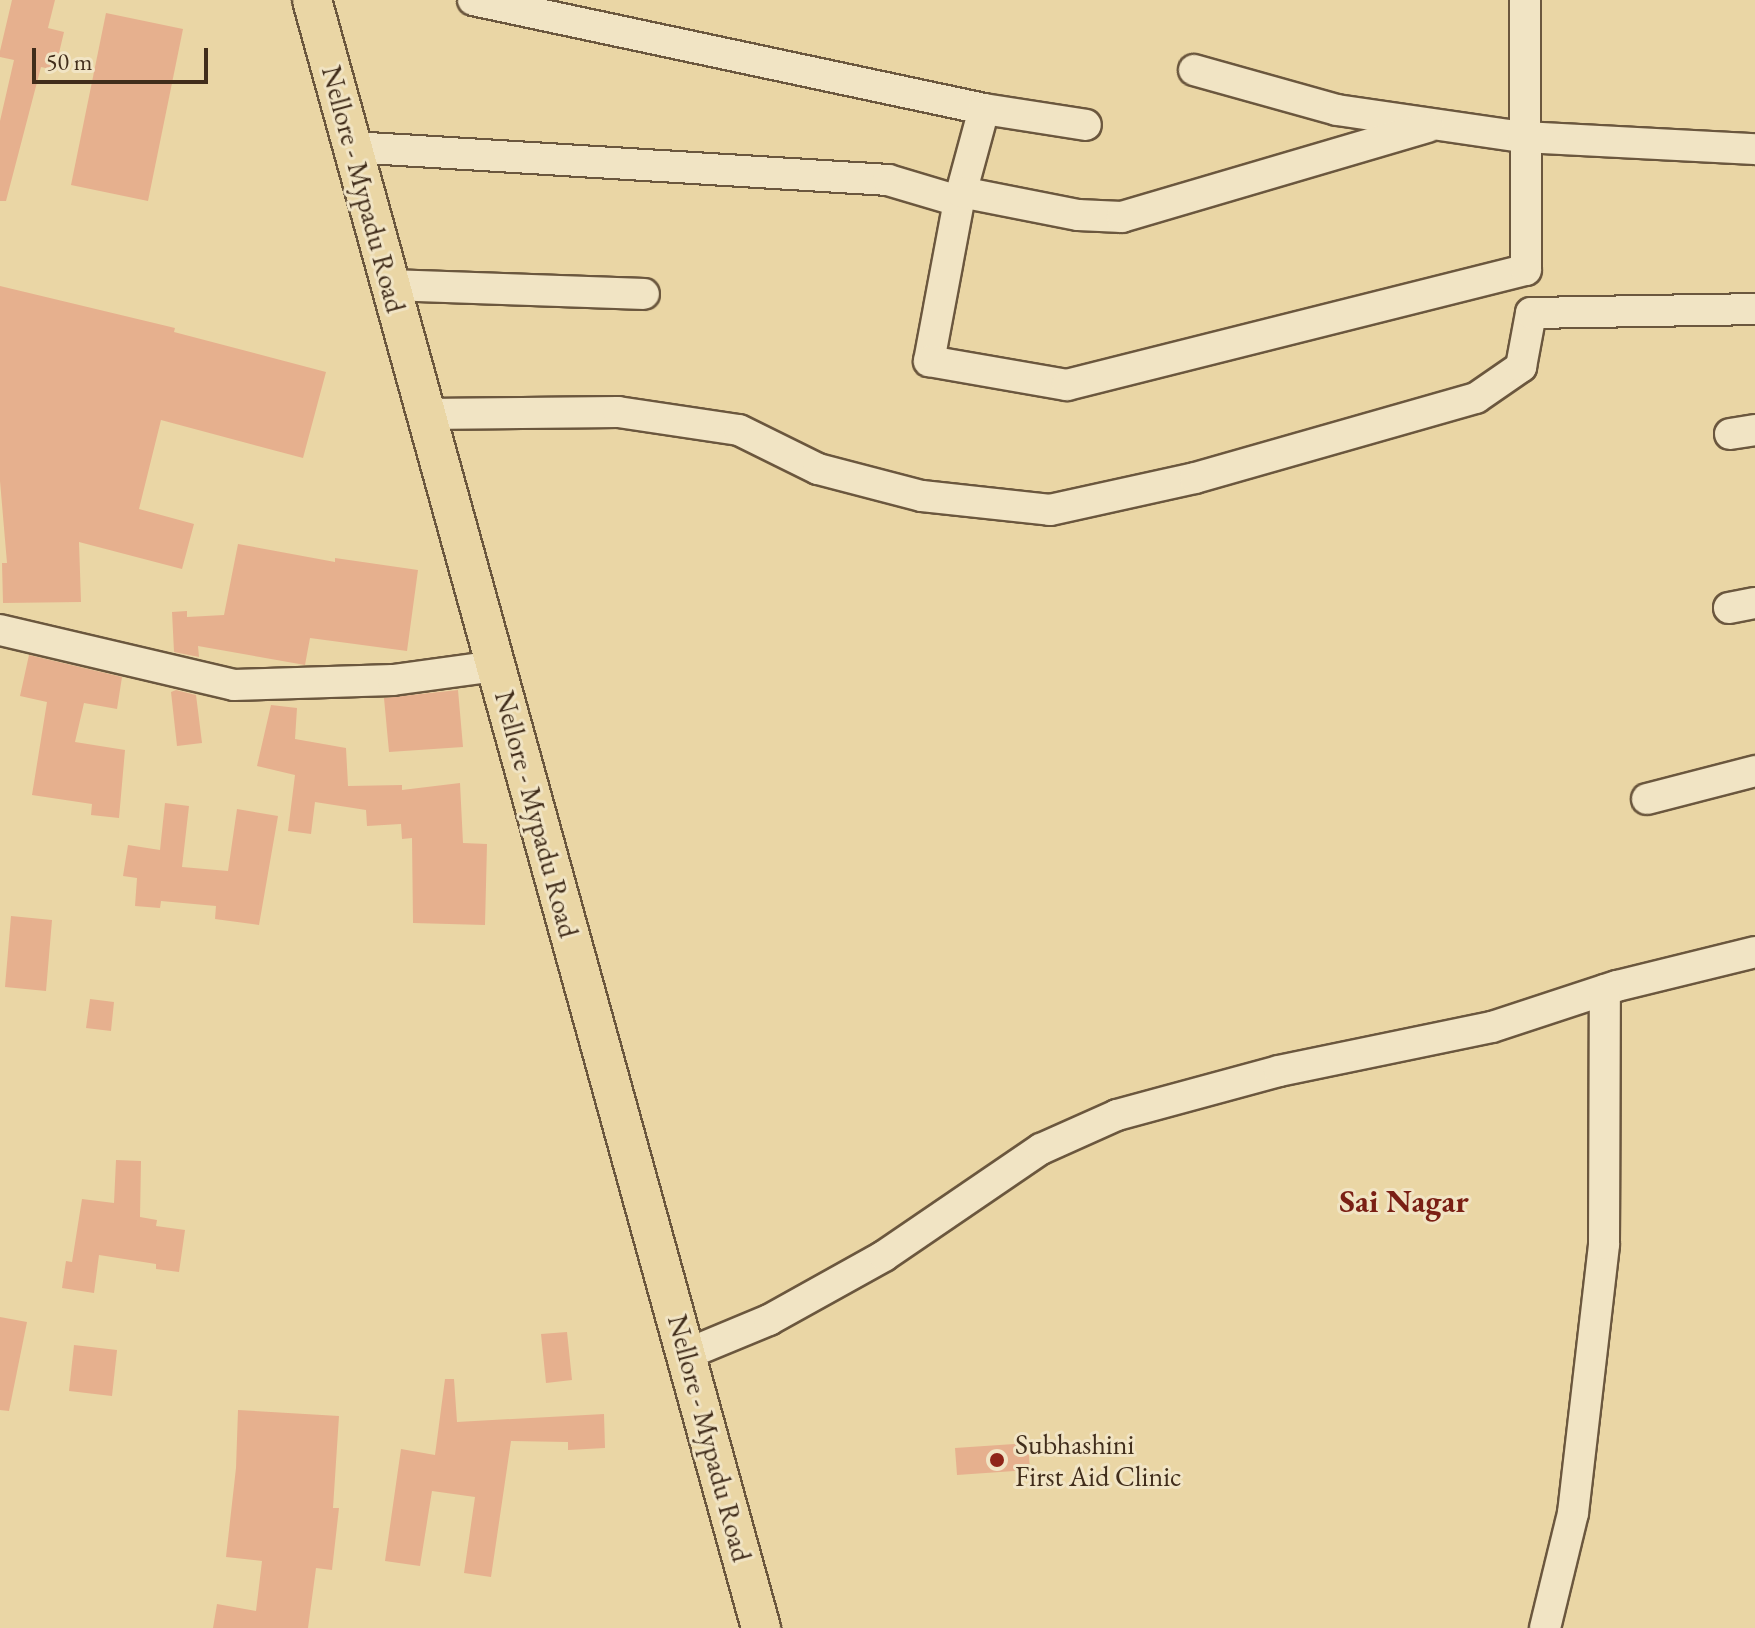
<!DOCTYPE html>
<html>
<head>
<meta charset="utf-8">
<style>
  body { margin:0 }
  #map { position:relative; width:1755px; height:1628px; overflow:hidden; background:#ead6a5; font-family:"EB Garamond",serif }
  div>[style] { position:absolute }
  .building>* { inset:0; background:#e6b08e }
  .roads { filter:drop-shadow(2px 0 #6b573e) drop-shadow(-2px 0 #6b573e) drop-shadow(0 2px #6b573e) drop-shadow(0 -2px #6b573e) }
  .minor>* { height:30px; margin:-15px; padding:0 15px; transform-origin:15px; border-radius:15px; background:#f1e4c4 }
  .major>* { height:38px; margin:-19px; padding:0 19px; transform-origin:19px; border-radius:19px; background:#ead6a5 }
  .dots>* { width:22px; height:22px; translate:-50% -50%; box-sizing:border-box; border:4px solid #f1e4c4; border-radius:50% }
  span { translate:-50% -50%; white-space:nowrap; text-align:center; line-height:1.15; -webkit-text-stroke:6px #f1e4c4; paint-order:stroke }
  .street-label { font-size:28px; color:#412d1b }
  .poi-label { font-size:28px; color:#412d1b }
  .left { translate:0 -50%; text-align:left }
  .quarter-label { font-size:32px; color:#7a1f14; font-weight:700 }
  .scale { position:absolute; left:32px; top:48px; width:176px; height:36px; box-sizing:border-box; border:4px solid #412d1b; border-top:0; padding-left:10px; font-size:24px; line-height:28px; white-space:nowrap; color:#412d1b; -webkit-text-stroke:6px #f1e4c4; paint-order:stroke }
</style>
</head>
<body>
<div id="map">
  <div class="building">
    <i style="clip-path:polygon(12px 0,55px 0,48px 28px,64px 32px,55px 70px,41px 67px,6px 201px,0 201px,0 121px,14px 60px,0 57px,0 51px)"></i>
    <i style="clip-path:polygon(106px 13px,183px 29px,148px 201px,71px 185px)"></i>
    <i style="clip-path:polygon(0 286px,175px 328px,174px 332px,326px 372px,303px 458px,161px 420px,139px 509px,194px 524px,182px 569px,79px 542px,81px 602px,3px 603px,2px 563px,7px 563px,0 481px)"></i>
    <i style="clip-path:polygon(238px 544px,335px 562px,335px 558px,418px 570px,407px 651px,310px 638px,305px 665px,198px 646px,199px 657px,174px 652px,172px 612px,187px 611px,187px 617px,224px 615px)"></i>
    <i style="clip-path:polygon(29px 655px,122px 677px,117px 709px,84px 703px,75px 742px,125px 750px,119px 818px,91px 815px,92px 804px,32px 795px,47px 702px,20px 696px)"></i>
    <i style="clip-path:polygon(176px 690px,196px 695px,202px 743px,177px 746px,171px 692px)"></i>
    <i style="clip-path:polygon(458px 690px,463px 747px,389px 752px,384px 698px)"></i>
    <i style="clip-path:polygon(271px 705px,297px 708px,295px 739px,346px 748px,348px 786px,402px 785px,402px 790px,460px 783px,463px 843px,487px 844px,485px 925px,413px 923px,412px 838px,402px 839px,401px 824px,367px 826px,366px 810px,315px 802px,311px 834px,288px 831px,295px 775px,257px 766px)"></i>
    <i style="clip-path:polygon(165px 803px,189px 806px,182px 867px,228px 871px,237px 809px,278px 816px,259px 925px,215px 919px,216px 906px,161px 901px,160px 908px,135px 906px,137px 878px,123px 876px,128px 845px,160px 850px)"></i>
    <i style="clip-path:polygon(11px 916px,52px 920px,46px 991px,5px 987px)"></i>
    <i style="clip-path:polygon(90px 999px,114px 1002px,111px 1031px,86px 1028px)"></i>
    <i style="clip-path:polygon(116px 1160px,141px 1161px,140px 1217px,157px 1220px,156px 1226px,185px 1230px,179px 1272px,156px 1269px,156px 1264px,99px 1255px,94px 1293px,62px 1288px,66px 1261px,72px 1262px,82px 1199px,114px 1203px)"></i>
    <i style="clip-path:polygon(0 1317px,27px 1322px,9px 1411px,0 1410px)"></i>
    <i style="clip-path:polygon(567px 1332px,572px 1380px,546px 1383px,541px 1334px)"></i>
    <i style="clip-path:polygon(74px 1345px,117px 1350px,112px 1396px,69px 1391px)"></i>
    <i style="clip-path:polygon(445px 1379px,454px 1379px,457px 1422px,604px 1414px,605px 1448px,568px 1450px,568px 1442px,511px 1441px,491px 1577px,464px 1573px,475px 1497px,432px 1491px,420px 1566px,385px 1561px,401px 1449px,435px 1455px)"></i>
    <i style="clip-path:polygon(238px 1410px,339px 1416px,333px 1508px,339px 1508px,332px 1570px,316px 1568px,308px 1628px,213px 1628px,217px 1604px,256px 1611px,262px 1561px,226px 1557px,236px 1468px)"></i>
    <i style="clip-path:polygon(1028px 1443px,1030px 1470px,957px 1475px,955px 1448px)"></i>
  </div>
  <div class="roads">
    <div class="minor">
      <i style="left:473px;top:0;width:522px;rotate:12.04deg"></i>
      <i style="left:984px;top:109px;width:103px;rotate:8.9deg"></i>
      <i style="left:1194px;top:70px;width:148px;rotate:15.6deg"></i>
      <i style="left:1337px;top:110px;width:188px;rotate:8.3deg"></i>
      <i style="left:1523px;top:137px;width:232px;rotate:3deg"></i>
      <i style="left:984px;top:109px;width:95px;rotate:105.2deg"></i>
      <i style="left:959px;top:201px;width:163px;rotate:100.6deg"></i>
      <i style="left:929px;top:361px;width:140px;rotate:9.9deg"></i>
      <i style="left:1067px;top:385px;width:473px;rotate:-14.1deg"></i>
      <i style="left:1526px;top:270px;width:270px;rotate:-90.2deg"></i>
      <i style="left:352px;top:147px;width:537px;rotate:3.52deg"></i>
      <i style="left:888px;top:180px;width:74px;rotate:16.5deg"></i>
      <i style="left:961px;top:192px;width:119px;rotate:11.1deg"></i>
      <i style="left:1078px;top:215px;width:44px;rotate:2.6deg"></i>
      <i style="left:1122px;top:217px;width:319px;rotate:-16.4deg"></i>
      <i style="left:390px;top:285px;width:254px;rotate:2deg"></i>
      <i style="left:426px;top:414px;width:192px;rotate:-0.6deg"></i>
      <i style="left:618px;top:412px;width:122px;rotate:8.5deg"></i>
      <i style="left:739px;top:430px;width:88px;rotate:26.3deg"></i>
      <i style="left:818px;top:469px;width:107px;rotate:14.6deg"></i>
      <i style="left:922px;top:496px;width:129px;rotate:6.2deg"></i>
      <i style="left:1050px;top:510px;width:148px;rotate:-12.4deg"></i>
      <i style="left:1195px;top:478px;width:292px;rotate:-15.9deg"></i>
      <i style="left:1476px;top:398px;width:55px;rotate:-34.6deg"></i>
      <i style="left:1521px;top:367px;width:55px;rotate:-79.5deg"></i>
      <i style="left:1531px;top:313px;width:224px;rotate:-1deg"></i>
      <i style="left:1730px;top:434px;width:25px;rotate:-9deg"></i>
      <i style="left:1729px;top:608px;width:26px;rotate:-11deg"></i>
      <i style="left:0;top:630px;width:240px;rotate:13.2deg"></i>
      <i style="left:234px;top:685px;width:159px;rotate:-1.8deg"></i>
      <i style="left:393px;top:680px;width:104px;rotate:-7.7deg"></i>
      <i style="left:1647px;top:799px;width:112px;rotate:-14.5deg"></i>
      <i style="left:687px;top:1354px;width:89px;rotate:-22.5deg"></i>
      <i style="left:769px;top:1320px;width:132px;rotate:-29.1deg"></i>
      <i style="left:884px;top:1256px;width:190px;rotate:-34.3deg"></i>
      <i style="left:1041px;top:1149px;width:83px;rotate:-24.1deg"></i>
      <i style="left:1117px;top:1115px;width:168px;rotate:-15.2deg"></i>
      <i style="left:1279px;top:1071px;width:217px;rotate:-11.7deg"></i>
      <i style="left:1492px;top:1027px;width:132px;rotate:-18.2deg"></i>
      <i style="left:1617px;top:986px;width:142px;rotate:-13.8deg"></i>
      <i style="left:1545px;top:1628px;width:118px;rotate:-76.3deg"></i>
      <i style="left:1573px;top:1513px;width:271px;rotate:-83.4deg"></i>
      <i style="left:1604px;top:1244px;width:254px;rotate:-89.8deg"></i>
    </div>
    <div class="major">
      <i style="left:312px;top:0;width:1689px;rotate:74.58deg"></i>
    </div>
  </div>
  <div class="dots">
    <i style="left:997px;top:1460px;background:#8f2418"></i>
  </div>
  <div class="street-label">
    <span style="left:364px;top:189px;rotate:75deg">Nellore - Mypadu Road</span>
    <span style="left:537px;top:814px;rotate:75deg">Nellore - Mypadu Road</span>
    <span style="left:710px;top:1438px;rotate:75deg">Nellore - Mypadu Road</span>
  </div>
  <div class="poi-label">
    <span class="left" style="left:1015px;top:1460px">Subhashini<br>First Aid Clinic</span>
  </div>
  <div class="quarter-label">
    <span style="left:1404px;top:1201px">Sai Nagar</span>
  </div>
  <div class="scale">50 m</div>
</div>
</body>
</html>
